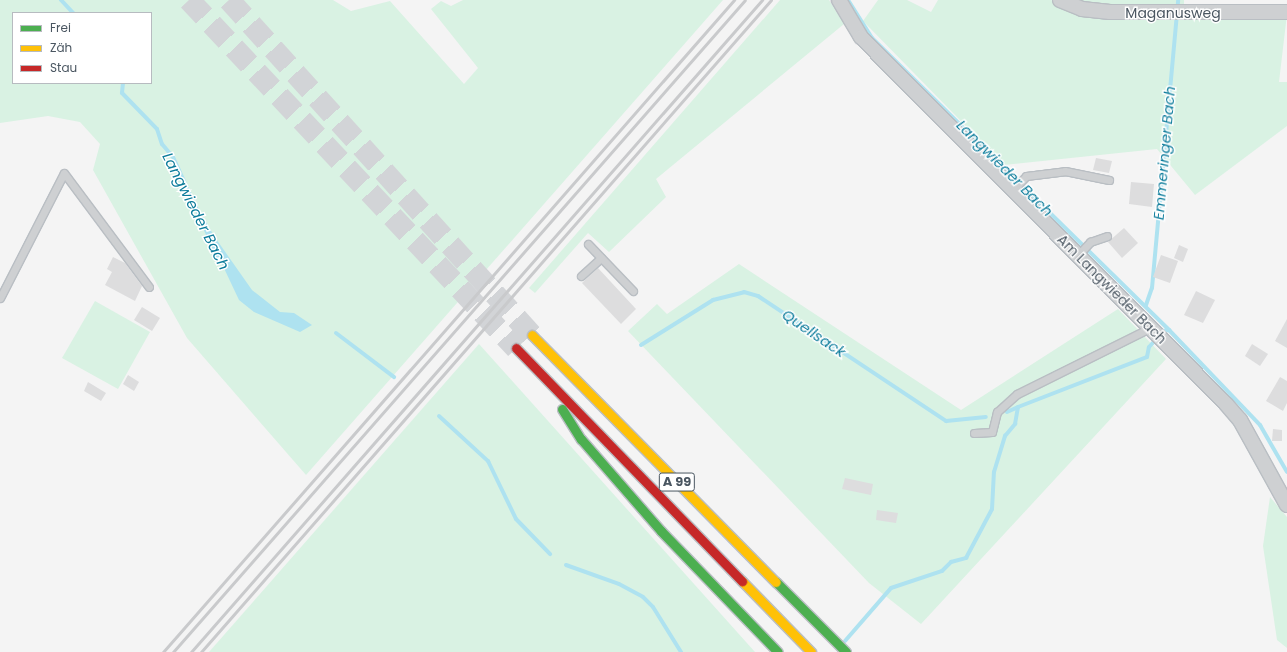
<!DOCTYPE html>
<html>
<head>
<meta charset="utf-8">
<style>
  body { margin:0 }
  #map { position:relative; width:1287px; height:652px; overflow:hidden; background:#f4f4f4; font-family:Poppins,sans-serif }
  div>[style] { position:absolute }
  .green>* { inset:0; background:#d9f2e3 }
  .water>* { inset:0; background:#aee2f0 }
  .stream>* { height:4px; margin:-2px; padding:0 2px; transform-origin:2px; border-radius:2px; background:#aee2f0 }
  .building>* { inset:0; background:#ddddde }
  .highway-tunnel>* { height:22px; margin-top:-11px; transform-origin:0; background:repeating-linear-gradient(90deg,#d2d4d7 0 22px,transparent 0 33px) }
  .roads { filter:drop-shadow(1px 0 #b9bec3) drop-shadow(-1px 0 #b9bec3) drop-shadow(0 1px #b9bec3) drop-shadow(0 -1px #b9bec3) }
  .lane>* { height:7px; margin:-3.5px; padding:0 3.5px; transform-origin:3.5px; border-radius:3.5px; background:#ced0d2 }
  .street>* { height:14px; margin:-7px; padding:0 7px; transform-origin:7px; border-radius:7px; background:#ced0d2 }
  .fast>* { height:9px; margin:-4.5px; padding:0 4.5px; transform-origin:4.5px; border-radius:4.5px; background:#4caf50 }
  .slow>* { height:9px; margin:-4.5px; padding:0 4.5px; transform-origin:4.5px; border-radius:4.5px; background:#ffc107 }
  .jam>* { height:9px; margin:-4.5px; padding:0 4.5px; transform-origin:4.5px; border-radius:4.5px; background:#c62828 }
  .rail>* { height:3px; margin:-1.5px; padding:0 1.5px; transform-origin:1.5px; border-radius:1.5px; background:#c9cacc }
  span { translate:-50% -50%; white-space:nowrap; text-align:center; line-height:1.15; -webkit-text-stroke:3px #fff; paint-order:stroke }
  .shield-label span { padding:1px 3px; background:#fff; border:1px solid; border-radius:3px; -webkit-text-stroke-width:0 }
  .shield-label { font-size:13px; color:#4a5661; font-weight:700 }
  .street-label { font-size:14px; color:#4a5661 }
  .water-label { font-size:15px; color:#0c7c9b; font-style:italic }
  .legend { position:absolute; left:12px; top:12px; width:140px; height:72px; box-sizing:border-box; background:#fff; border:1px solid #b7bbc0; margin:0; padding:5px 7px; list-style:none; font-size:12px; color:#4a5661 }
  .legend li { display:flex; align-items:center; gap:8px; height:20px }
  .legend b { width:20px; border:1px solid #b7bbc0 }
</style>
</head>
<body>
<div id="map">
  <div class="green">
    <i style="clip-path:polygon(evenodd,0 0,333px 0,351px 11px,390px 1px,464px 84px,478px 68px,431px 9px,441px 1px,451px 6px,463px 0,723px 0,306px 475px,187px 338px,93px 170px,100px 144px,80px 122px,48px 116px,0 123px,0 0,13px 13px,151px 13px,151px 83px,13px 83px,13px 13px)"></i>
    <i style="clip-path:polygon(780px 0,829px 0,844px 24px,656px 179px,666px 197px,609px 252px,588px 233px,535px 293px,529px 288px)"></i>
    <i style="clip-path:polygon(878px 0,907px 0,931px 12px,938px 0,1051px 0,1061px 4px,1287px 14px,1279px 82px,1287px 82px,1287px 126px,1195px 195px,1157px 149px,1004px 165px,863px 21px)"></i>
    <i style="clip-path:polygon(1066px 0,1184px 0,1184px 11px,1097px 9px)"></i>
    <i style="clip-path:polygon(739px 264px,961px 410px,1118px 309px,1166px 359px,921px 624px,869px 583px,628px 331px,657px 304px,667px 314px)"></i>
    <i style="clip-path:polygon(95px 301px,150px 332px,118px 389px,62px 358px)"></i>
    <i style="clip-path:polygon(479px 344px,755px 652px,209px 652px)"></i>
    <i style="clip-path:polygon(1270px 497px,1287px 517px,1287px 648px,1277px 640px,1263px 546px)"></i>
  </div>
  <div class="water">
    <i style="clip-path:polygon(180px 175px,214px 236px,252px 290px,280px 312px,294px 313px,312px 325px,300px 332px,254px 312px,239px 300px)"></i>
  </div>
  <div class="stream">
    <i style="left:61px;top:0;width:18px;rotate:47deg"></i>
    <i style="left:848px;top:0;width:45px;rotate:57.7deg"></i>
    <i style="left:872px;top:38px;width:417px;rotate:44.5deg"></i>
    <i style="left:123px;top:83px;width:10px;rotate:96deg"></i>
    <i style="left:122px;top:93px;width:50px;rotate:45.8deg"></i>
    <i style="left:157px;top:129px;width:16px;rotate:72deg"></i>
    <i style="left:162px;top:144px;width:17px;rotate:50deg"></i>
    <i style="left:173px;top:157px;width:112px;rotate:65.7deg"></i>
    <i style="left:1146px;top:305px;width:18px;rotate:-71deg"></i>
    <i style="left:1152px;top:288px;width:289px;rotate:-84.8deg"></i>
    <i style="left:336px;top:333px;width:73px;rotate:37.2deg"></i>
    <i style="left:641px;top:345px;width:85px;rotate:-32deg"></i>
    <i style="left:713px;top:300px;width:32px;rotate:-14deg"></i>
    <i style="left:744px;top:292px;width:15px;rotate:16deg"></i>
    <i style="left:758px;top:296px;width:226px;rotate:33.6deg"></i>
    <i style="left:946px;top:421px;width:40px;rotate:-5.7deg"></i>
    <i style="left:1007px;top:412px;width:12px;rotate:-24deg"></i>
    <i style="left:439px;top:416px;width:67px;rotate:42.6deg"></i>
    <i style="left:488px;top:461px;width:64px;rotate:64.2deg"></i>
    <i style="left:516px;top:519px;width:49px;rotate:45.8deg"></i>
    <i style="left:566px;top:565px;width:56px;rotate:19.7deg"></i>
    <i style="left:619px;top:584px;width:27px;rotate:28deg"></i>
    <i style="left:643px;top:597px;width:14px;rotate:45deg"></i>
    <i style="left:653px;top:607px;width:53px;rotate:58.1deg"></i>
    <i style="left:845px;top:641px;width:70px;rotate:-49deg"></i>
    <i style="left:891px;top:588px;width:54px;rotate:-18.4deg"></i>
    <i style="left:942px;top:571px;width:13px;rotate:-45deg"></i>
    <i style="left:951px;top:562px;width:16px;rotate:-15deg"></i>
    <i style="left:966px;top:558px;width:55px;rotate:-62deg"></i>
    <i style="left:992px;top:509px;width:37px;rotate:-87deg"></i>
    <i style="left:994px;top:472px;width:38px;rotate:-73deg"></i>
    <i style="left:1005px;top:436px;width:16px;rotate:-50deg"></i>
    <i style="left:1015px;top:424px;width:17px;rotate:-80deg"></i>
    <i style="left:1018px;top:407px;width:138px;rotate:-21.2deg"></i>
    <i style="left:1147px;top:357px;width:10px;rotate:-79deg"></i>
    <i style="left:1149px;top:347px;width:22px;rotate:-47deg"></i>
    <i style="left:1164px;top:331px;width:5px;rotate:-11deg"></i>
    <i style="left:1169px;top:330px;width:132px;rotate:46.2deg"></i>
    <i style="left:1260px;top:425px;width:54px;rotate:60.1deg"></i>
  </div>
  <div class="building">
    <i style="clip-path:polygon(1096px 158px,1112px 161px,1109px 173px,1093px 170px)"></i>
    <i style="clip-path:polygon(1131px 182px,1154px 184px,1152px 207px,1129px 204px)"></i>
    <i style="clip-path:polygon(1124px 228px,1138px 243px,1122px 258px,1108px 242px)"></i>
    <i style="clip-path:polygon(1179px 245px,1188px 249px,1183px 262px,1174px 258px)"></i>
    <i style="clip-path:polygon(1161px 255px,1178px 261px,1170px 283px,1153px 277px)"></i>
    <i style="clip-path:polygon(113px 257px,125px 263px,142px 286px,135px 301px,105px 285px,112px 272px,107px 269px)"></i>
    <i style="clip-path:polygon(598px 268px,636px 309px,621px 324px,582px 283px)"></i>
    <i style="clip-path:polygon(1196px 291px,1215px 300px,1203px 323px,1184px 315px)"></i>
    <i style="clip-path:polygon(142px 307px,160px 318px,152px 331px,134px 320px)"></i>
    <i style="clip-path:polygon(1287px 319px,1287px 348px,1275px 341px)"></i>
    <i style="clip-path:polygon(1252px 344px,1268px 354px,1260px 366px,1245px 356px)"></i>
    <i style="clip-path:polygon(128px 375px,139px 382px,134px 391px,123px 384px)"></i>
    <i style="clip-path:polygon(1280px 377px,1287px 381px,1287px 403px,1283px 411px,1266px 401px)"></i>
    <i style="clip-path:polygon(88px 382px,106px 393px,101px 401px,84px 391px)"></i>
    <i style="clip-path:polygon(1273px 429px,1282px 430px,1282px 441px,1272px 441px)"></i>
    <i style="clip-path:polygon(845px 478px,873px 484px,871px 495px,842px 489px)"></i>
    <i style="clip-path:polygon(877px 510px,898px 513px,896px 523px,876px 520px)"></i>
  </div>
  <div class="highway-tunnel">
    <i style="left:189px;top:0;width:478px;rotate:46.8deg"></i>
    <i style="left:229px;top:0;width:452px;rotate:47.9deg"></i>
  </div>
  <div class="roads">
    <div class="lane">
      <i style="left:1013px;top:190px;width:19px;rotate:-47deg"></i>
      <i style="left:1026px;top:176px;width:39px;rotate:-7deg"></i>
      <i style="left:1065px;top:171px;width:45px;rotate:11.6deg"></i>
      <i style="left:588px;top:244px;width:65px;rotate:46.2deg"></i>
      <i style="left:1078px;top:255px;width:18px;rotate:-47deg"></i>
      <i style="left:1090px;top:242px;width:18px;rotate:-19deg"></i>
      <i style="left:581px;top:276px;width:27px;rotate:-42deg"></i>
      <i style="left:0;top:298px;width:140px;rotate:-62.9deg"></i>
      <i style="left:64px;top:173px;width:142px;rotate:53.3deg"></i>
      <i style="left:974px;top:433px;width:18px;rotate:-3deg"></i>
      <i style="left:992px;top:432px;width:21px;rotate:-76deg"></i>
      <i style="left:997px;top:412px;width:27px;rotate:-42deg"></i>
      <i style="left:1017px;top:394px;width:148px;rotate:-26.4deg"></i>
    </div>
    <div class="street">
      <i style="left:839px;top:0;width:43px;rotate:59.3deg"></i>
      <i style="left:861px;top:37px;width:518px;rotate:45.16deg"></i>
      <i style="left:1226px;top:404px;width:21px;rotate:49deg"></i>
      <i style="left:1240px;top:420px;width:97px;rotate:61.1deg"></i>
      <i style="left:1060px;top:0;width:24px;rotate:22deg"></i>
      <i style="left:1082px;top:9px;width:28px;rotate:6deg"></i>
      <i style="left:1110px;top:12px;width:177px"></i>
    </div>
    <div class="fast">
      <i style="left:562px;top:409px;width:36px;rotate:58deg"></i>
      <i style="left:581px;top:439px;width:122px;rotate:49deg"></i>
      <i style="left:661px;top:531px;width:168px;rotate:46deg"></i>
      <i style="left:776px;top:582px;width:99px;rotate:45deg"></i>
    </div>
    <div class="slow">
      <i style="left:532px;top:335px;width:347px;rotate:45.4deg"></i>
      <i style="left:742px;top:581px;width:99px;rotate:45.8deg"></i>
    </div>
    <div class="jam">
      <i style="left:516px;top:348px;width:325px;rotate:45.9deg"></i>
    </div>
  </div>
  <div class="rail">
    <i style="left:163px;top:652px;width:867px;rotate:-48.79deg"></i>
    <i style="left:173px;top:652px;width:867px;rotate:-48.74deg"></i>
    <i style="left:191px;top:652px;width:867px;rotate:-48.79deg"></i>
    <i style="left:201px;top:652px;width:866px;rotate:-48.84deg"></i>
  </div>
  <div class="shield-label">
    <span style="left:677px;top:482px">A 99</span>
  </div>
  <div class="street-label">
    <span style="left:1173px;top:13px">Maganusweg</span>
    <span style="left:1112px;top:289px;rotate:45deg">Am Langwieder Bach</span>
  </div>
  <div class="water-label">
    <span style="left:1164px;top:153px;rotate:-85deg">Emmeringer Bach</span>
    <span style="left:1005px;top:168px;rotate:45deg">Langwieder Bach</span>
    <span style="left:196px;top:211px;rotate:63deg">Langwieder Bach</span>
    <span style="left:814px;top:333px;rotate:34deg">Quellsack</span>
  </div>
  <ul class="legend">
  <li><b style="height:5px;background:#4caf50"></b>Frei</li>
  <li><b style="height:5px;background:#ffc107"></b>Zäh</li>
  <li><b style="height:5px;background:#c62828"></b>Stau</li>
  </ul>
</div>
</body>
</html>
